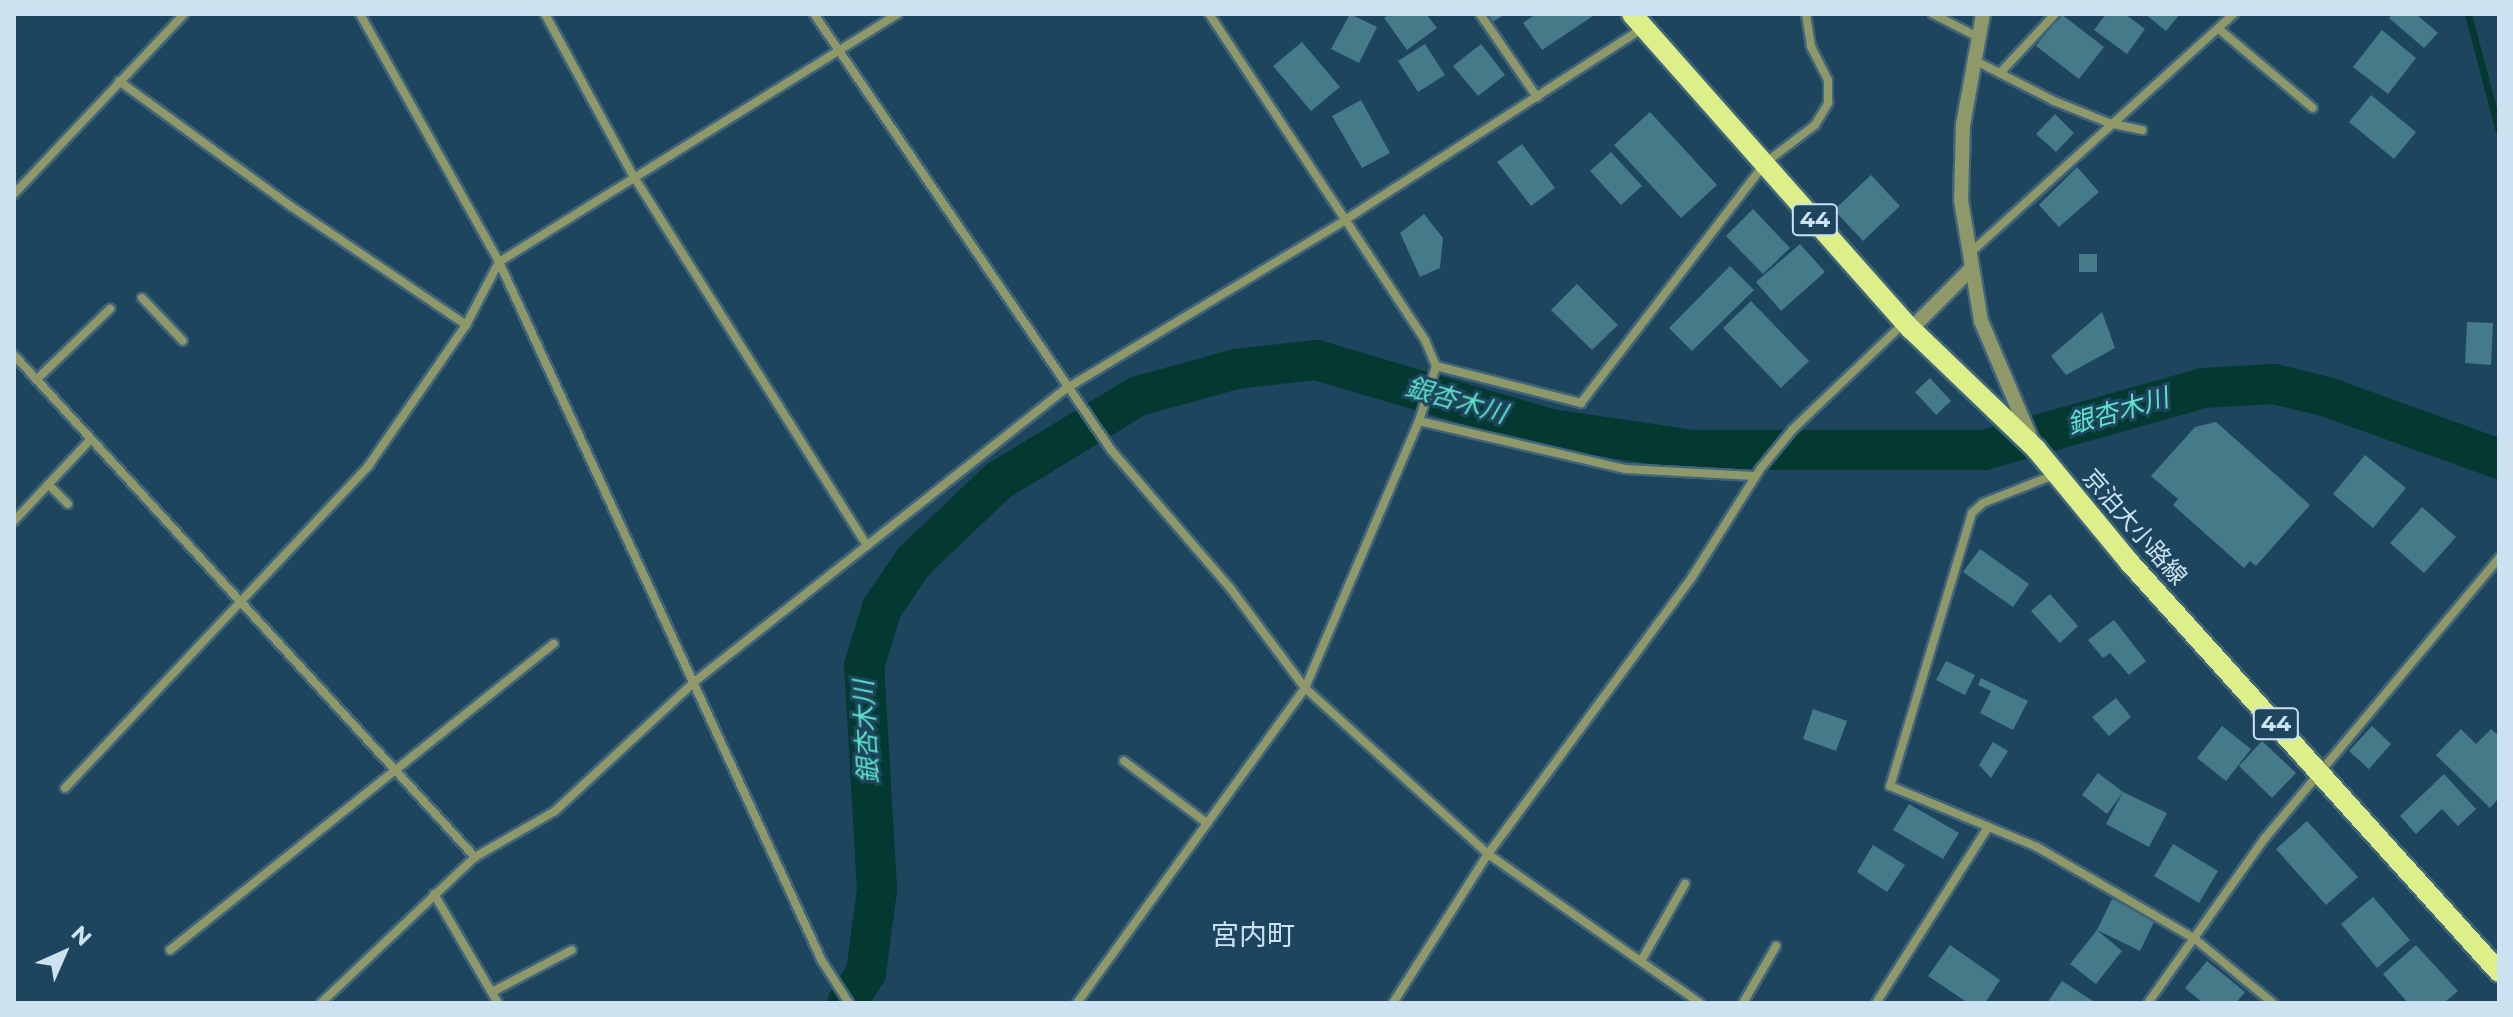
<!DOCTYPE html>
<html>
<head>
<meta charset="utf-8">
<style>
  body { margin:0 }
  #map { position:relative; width:2513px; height:1017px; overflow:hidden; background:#1d455d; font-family:Montserrat,"Noto Sans JP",sans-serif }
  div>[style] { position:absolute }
  .stream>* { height:7px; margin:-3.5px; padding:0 3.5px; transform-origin:3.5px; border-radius:3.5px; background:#033930 }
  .river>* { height:40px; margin:-20px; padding:0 20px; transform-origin:20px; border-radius:20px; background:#033930 }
  .building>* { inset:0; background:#457b89 }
  .roads { filter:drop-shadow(2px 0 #40647a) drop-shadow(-2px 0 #40647a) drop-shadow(0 2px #40647a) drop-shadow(0 -2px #40647a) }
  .minor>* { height:8px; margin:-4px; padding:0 4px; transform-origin:4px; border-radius:4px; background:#8f9868 }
  .tertiary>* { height:14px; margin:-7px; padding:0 7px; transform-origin:7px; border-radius:7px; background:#8f9868 }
  .primary>* { height:20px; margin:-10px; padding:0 10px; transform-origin:10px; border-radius:10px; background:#dcef88 }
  span { translate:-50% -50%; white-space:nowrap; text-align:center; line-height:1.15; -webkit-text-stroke:6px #1d455d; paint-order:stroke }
  .shield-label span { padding:2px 6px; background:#1d455d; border:2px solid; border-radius:6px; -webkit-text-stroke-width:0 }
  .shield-label { font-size:22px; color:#cce2f0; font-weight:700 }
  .street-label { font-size:24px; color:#cce2f0 }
  .water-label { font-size:26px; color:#5de2c7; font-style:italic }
  .quarter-label { font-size:28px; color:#cce2f0 }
  .frame { position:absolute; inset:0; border:16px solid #cce2f0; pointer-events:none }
  .north { position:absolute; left:24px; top:913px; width:80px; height:80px; -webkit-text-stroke:6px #1d455d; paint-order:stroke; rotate:45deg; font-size:22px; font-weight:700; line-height:32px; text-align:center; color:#cce2f0 }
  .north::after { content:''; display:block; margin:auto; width:28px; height:36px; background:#cce2f0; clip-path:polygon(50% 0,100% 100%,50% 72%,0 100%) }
</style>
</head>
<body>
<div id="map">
  <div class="stream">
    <i style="left:2468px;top:14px;width:121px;rotate:75.2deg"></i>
  </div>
  <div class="river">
    <i style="left:847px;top:1003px;width:36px;rotate:-58deg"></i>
    <i style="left:866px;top:973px;width:85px;rotate:-82.5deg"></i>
    <i style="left:877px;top:889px;width:223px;rotate:-93.3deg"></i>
    <i style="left:864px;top:666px;width:61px;rotate:-72.8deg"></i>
    <i style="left:882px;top:608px;width:57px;rotate:-55.8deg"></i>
    <i style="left:914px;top:561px;width:116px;rotate:-43.6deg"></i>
    <i style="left:998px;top:481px;width:164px;rotate:-31.3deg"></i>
    <i style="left:1138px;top:396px;width:102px;rotate:-15.4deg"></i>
    <i style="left:1236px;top:369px;width:81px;rotate:-6.4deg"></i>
    <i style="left:1316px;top:360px;width:245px;rotate:16.4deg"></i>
    <i style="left:1551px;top:429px;width:144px;rotate:8.4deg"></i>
    <i style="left:1693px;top:450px;width:291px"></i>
    <i style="left:1984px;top:450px;width:228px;rotate:-15.8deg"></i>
    <i style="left:2203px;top:388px;width:71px;rotate:-3.2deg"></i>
    <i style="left:2274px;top:384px;width:55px;rotate:13.8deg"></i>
    <i style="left:2327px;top:397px;width:183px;rotate:19.8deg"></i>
  </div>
  <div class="building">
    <i style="clip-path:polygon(1350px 14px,1377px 27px,1359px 63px,1331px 49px)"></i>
    <i style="clip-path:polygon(1390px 14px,1426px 14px,1437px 28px,1407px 50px,1384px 18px)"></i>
    <i style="clip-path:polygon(1481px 14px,1505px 14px,1488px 25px)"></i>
    <i style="clip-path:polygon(1536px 14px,1596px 14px,1542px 50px,1523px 23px)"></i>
    <i style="clip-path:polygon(2061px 14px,2104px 47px,2079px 79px,2036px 46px)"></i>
    <i style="clip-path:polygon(2106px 14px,2125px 14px,2145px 29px,2127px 54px,2094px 30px)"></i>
    <i style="clip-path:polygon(2145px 14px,2180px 14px,2166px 31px)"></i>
    <i style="clip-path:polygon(2393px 14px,2416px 14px,2438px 33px,2424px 48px,2389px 18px)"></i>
    <i style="clip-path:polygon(2382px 30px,2416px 58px,2388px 94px,2353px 67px)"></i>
    <i style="clip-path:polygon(1302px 42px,1340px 87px,1311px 111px,1273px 66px)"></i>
    <i style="clip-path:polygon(1425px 44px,1445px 75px,1418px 92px,1398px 61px)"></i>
    <i style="clip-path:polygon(1481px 44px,1505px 75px,1478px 96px,1453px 66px)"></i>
    <i style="clip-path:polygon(2371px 95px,2416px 132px,2394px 159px,2349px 122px)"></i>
    <i style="clip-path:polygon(1361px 100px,1390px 153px,1362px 168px,1332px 116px)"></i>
    <i style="clip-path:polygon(1650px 112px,1717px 185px,1681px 218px,1614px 145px)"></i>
    <i style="clip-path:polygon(2055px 114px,2074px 133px,2056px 152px,2036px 134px)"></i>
    <i style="clip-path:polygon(1522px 144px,1555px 188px,1531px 206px,1497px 162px)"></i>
    <i style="clip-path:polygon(1611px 152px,1642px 186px,1621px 205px,1590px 171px)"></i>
    <i style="clip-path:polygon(2077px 167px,2099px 192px,2059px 227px,2039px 205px)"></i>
    <i style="clip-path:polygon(1871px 175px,1900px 206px,1863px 241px,1834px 210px)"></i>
    <i style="clip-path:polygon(1753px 209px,1790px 248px,1763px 274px,1726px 236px)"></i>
    <i style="clip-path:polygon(1424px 214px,1443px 238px,1440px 268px,1420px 277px,1400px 233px)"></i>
    <i style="clip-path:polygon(1800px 244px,1825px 272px,1781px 311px,1756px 282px)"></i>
    <i style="clip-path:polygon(2079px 254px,2097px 254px,2097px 272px,2079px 272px)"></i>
    <i style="clip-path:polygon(1730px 266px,1754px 290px,1692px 351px,1669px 328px)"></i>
    <i style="clip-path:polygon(1577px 284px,1618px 325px,1592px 350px,1551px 310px)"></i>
    <i style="clip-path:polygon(1751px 301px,1809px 361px,1781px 388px,1723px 328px)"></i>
    <i style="clip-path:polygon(2102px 312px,2115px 348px,2066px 375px,2051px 356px)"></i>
    <i style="clip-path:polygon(2467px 322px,2493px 323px,2491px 365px,2465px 363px)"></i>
    <i style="clip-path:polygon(1930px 378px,1951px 401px,1936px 415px,1915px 392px)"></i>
    <i style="clip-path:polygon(2216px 422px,2310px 505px,2256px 566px,2250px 561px,2244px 568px,2173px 505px,2178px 499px,2151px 476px,2195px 427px)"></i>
    <i style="clip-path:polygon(2365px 455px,2406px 488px,2373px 528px,2333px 494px)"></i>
    <i style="clip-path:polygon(2422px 507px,2456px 537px,2424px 573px,2390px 543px)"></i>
    <i style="clip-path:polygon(1980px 549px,2029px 584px,2013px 607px,1963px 572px)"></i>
    <i style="clip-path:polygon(2050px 594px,2078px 626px,2060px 643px,2031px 611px)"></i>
    <i style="clip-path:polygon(2114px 620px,2146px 661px,2129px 675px,2110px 653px,2103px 658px,2088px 640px)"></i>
    <i style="clip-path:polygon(1946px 661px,1975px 675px,1965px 695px,1936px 680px)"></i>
    <i style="clip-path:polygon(1981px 678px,2028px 701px,2013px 730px,1980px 713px,1991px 691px,1978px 685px)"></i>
    <i style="clip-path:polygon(2116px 698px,2131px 717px,2109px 736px,2092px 717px)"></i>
    <i style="clip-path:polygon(1813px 709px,1847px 721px,1836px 751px,1803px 739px)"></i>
    <i style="clip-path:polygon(2222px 726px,2251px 749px,2226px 781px,2197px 758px)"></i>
    <i style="clip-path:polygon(2372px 726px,2391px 744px,2369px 769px,2349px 751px)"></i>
    <i style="clip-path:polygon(2461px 729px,2476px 744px,2491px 729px,2499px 736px,2499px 798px,2490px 808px,2436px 755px)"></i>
    <i style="clip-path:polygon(2262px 741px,2296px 773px,2272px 798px,2239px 766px)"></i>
    <i style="clip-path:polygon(1993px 742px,2008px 751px,1991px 778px,1979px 765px)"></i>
    <i style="clip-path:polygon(2098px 773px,2123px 792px,2107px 814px,2082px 795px)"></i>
    <i style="clip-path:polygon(2444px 774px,2476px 809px,2458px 826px,2442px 809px,2416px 834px,2400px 816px)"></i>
    <i style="clip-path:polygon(2123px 792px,2167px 813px,2149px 847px,2106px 824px)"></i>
    <i style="clip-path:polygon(1909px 804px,1959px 833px,1943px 859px,1893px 830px)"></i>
    <i style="clip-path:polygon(2307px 821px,2358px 877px,2326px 905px,2276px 849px)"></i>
    <i style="clip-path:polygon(2173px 844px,2218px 871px,2199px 903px,2154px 876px)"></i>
    <i style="clip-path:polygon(1873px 845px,1905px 865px,1887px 892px,1857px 872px)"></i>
    <i style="clip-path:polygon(2373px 897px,2410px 940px,2377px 968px,2341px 924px)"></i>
    <i style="clip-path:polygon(2112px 899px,2155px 920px,2140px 951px,2097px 930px)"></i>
    <i style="clip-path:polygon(2097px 930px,2122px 951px,2096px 984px,2070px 964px)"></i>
    <i style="clip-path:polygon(1950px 945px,2000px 980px,1985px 1003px,1968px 1003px,1928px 976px)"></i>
    <i style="clip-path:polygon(2416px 945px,2458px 991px,2444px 1003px,2408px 1003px,2383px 974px)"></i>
    <i style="clip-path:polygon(2207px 961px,2245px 992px,2236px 1003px,2203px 1003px,2185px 988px)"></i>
    <i style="clip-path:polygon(2062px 981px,2096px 1003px,2047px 1003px)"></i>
  </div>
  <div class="roads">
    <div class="minor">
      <i style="left:360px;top:14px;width:284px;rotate:60.7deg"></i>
      <i style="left:499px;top:262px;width:770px;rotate:65.2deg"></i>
      <i style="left:822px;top:961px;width:50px;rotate:57.3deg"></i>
      <i style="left:545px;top:14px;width:186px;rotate:61.4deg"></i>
      <i style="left:634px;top:177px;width:436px;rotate:57.7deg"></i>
      <i style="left:814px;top:14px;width:529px;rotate:55.71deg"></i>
      <i style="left:1112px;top:451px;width:182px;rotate:49.2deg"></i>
      <i style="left:1231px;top:589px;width:124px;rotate:53.2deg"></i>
      <i style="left:1305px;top:688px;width:247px;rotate:42.2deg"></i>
      <i style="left:1488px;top:854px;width:259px;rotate:35.1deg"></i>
      <i style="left:1480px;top:14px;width:101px;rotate:55.5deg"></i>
      <i style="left:1933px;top:14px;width:51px;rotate:27.1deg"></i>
      <i style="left:2220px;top:30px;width:121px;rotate:40deg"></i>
      <i style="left:1974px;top:60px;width:90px;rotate:27.1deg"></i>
      <i style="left:2054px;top:101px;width:59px;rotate:21.8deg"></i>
      <i style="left:2109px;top:123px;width:34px;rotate:12deg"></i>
      <i style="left:2000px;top:73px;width:81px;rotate:-47deg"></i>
      <i style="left:119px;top:81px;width:214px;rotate:36.1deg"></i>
      <i style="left:292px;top:207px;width:210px;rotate:34.1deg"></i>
      <i style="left:14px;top:194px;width:248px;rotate:-46.6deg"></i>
      <i style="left:1969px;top:254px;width:358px;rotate:-42.2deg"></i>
      <i style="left:142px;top:298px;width:59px;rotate:46.4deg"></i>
      <i style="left:14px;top:355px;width:682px;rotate:47.44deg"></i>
      <i style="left:1436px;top:366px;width:150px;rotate:14.3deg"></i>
      <i style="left:1581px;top:403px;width:302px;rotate:-52.5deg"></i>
      <i style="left:1765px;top:163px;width:63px;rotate:-37.2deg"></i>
      <i style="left:1815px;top:125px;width:26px;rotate:-59deg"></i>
      <i style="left:1828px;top:103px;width:23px;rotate:-90deg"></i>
      <i style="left:1828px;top:80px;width:38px;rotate:-117deg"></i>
      <i style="left:1811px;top:46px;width:32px;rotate:-99deg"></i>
      <i style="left:36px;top:380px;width:103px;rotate:-43.8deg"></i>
      <i style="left:1419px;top:421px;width:212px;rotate:13.1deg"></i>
      <i style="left:1625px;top:469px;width:130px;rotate:3.1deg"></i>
      <i style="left:2054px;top:475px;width:76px;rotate:158.5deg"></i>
      <i style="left:1983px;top:503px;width:15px;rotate:138deg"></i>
      <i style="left:1972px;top:513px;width:285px;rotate:106.7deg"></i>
      <i style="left:1890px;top:786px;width:159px;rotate:22.5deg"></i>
      <i style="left:2037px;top:847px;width:183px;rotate:30.2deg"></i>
      <i style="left:2195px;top:939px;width:101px;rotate:39.4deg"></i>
      <i style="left:48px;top:484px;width:28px;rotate:45deg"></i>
      <i style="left:14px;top:521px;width:110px;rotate:-46.8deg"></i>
      <i style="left:1124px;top:761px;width:104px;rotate:36.8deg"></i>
      <i style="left:65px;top:788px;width:444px;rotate:-46.7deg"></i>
      <i style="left:369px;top:465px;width:170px;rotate:-55.3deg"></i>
      <i style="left:466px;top:325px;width:71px;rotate:-62.4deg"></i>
      <i style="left:499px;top:262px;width:469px;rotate:-31.9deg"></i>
      <i style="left:434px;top:894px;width:126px;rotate:59.6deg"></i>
      <i style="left:170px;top:950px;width:491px;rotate:-38.6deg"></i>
      <i style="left:1641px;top:961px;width:89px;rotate:-60.3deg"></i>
      <i style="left:492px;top:992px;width:90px;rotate:-27.7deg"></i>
      <i style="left:321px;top:1003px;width:212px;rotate:-43.5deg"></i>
      <i style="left:475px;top:857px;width:92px;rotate:-29.9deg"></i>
      <i style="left:555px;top:811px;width:188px;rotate:-42.8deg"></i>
      <i style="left:693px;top:683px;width:476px;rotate:-38.3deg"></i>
      <i style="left:1067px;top:388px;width:325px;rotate:-31.1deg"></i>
      <i style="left:1345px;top:220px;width:354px;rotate:-32.8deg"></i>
      <i style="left:1077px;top:1003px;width:389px;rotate:-54.1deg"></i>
      <i style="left:1305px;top:688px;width:290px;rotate:-66.9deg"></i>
      <i style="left:1419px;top:421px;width:58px;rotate:-72.8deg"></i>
      <i style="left:1436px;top:366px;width:28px;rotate:-113deg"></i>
      <i style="left:1425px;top:340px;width:391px;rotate:-123.5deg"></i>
      <i style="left:1393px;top:1003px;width:177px;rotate:-57.5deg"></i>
      <i style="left:1488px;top:854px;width:344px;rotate:-53.6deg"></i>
      <i style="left:1692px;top:577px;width:129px;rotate:-57.7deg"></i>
      <i style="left:1761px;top:468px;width:50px;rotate:-50.6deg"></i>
      <i style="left:1793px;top:429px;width:153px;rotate:-43.7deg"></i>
      <i style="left:1743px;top:1003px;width:66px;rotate:-59.9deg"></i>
      <i style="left:1876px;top:1003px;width:209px;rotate:-57.5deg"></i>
      <i style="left:2148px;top:1003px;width:202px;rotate:-54.7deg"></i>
      <i style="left:2265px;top:838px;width:365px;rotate:-50.1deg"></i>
    </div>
    <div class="tertiary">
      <i style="left:1983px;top:14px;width:113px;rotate:100.2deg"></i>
      <i style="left:1963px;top:125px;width:75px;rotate:91.5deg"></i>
      <i style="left:1961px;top:200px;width:123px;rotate:80.6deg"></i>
      <i style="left:1981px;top:321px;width:128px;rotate:67deg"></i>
      <i style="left:1911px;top:329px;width:83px;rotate:-45deg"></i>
    </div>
    <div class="primary">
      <i style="left:1632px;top:14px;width:421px;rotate:48.5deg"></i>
      <i style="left:1911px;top:329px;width:173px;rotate:43.8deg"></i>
      <i style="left:2036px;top:449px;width:148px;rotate:50.5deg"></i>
      <i style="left:2130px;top:563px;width:551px;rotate:47.94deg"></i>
    </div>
  </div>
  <div class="shield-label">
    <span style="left:1815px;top:220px">44</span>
    <span style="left:2276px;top:724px">44</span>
  </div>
  <div class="street-label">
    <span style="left:2135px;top:527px;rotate:49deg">京泊大小路線</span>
  </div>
  <div class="water-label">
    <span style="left:1456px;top:401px;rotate:16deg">銀杏木川</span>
    <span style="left:2118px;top:412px;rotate:-16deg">銀杏木川</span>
    <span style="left:867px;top:732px;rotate:-93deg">銀杏木川</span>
  </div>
  <div class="quarter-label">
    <span style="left:1253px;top:935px">宮内町</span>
  </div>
  <div class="frame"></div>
  <div class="north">N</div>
</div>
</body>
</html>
